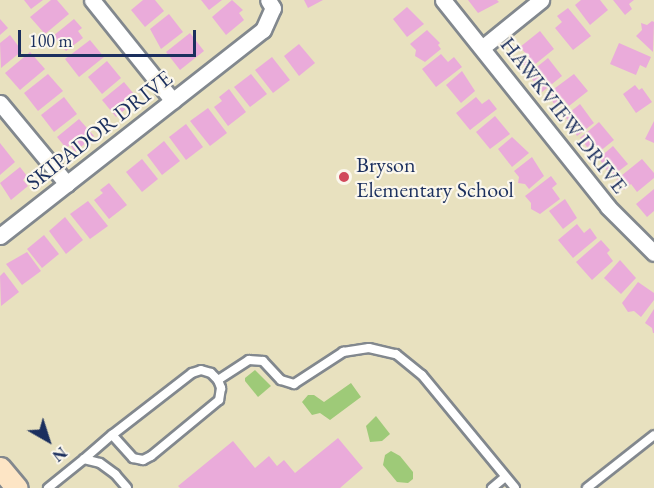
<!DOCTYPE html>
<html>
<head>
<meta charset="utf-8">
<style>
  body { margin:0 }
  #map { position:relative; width:654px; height:488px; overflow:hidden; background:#e8e1bf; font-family:"EB Garamond",serif }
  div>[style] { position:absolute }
  .green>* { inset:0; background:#9eca78 }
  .building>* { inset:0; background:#eaabda }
  .roads { filter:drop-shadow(2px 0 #82888e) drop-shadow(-2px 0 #82888e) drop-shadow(0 2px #82888e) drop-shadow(0 -2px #82888e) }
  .service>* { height:8px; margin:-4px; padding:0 4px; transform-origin:4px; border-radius:4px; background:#fff }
  .minor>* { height:15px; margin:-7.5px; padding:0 7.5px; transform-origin:7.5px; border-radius:7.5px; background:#fff }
  .secondary>* { height:21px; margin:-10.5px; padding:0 10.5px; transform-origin:10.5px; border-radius:10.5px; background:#fde5c5 }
  .dots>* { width:16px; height:16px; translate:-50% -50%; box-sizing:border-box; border:3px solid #fbf7ec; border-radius:50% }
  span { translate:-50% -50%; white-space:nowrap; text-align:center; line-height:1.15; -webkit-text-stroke:4.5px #fbf7ec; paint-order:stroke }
  .street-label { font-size:22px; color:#1b2f5e }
  .poi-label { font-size:22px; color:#1b2f5e }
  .left { translate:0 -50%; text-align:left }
  .north { position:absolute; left:18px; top:410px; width:60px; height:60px; -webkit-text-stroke:4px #fbf7ec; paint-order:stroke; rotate:141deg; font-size:16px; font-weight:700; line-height:24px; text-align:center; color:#1b2f5e }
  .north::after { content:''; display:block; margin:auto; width:21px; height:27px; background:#1b2f5e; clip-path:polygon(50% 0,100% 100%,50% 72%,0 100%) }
  .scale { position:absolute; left:18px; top:30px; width:178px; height:27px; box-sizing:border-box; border:3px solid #1b2f5e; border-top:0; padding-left:8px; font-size:18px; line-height:21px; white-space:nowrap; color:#1b2f5e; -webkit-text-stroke:4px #fbf7ec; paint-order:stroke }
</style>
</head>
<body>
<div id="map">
  <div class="green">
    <i style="clip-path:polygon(255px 370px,271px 386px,258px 397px,245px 381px,245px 378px)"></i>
    <i style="clip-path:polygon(351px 383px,361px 397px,330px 420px,320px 413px,312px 415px,302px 402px,308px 395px,314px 395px,324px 402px)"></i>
    <i style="clip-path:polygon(376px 416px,390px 434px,382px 441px,370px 442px,366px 426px)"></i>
    <i style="clip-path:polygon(391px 451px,400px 456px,413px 472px,413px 479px,408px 483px,397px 482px,383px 465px,385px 455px)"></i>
  </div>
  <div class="building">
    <i style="clip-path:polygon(24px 0,43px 0,31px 9px)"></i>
    <i style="clip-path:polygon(51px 0,57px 0,69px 14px,45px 34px,30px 17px)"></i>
    <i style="clip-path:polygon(143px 0,155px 0,164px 11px,145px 27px,131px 10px)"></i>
    <i style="clip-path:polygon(201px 0,222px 0,209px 10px)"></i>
    <i style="clip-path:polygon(232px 0,243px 10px,239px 13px,244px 20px,226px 35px,212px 17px)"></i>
    <i style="clip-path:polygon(304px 0,323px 0,308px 8px)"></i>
    <i style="clip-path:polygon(468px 0,497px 0,499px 2px,478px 13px)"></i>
    <i style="clip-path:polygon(581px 0,600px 0,608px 10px,590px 25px,575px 5px)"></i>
    <i style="clip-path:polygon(613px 0,634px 0,629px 4px,632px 9px,625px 15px)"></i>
    <i style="clip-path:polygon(407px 7px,424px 24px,407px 37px,393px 19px)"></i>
    <i style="clip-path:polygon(568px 8px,591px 36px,573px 50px,555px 28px,562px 22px,557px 16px)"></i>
    <i style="clip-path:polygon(169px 14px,183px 32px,161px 49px,150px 29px)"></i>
    <i style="clip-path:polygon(0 19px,8px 28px,0 35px)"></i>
    <i style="clip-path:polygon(74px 19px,82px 28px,78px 31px,83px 38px,66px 51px,53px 36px)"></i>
    <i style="clip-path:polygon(652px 21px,654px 22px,653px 52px,636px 36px,642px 30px,641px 23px,647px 25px)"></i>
    <i style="clip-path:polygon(427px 30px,440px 43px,438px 45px,441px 49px,425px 62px,415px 56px,416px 50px,410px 44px)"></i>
    <i style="clip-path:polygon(540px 31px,554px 49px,528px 70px,520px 60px,527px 55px,520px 47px)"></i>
    <i style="clip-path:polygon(190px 33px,204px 51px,180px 70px,166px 52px)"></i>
    <i style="clip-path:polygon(10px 35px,22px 51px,1px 68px,0 43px)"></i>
    <i style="clip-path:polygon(90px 40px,104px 57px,79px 77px,65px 59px)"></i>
    <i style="clip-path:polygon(619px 43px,651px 57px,646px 68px,640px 65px,636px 75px,610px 64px)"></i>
    <i style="clip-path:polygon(299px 44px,315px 63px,299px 76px,284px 56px)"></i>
    <i style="clip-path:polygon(30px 52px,45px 69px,20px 90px,5px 73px)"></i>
    <i style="clip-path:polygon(441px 54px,448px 62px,454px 57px,462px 67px,436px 87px,422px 69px)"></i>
    <i style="clip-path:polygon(272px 57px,290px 80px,273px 93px,255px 70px)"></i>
    <i style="clip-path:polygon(548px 58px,562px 76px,542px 92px,528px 74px)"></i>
    <i style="clip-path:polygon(107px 61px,121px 78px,102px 94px,88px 77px)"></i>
    <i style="clip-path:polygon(462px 71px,475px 91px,461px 103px,446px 85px)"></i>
    <i style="clip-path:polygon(48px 74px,63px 91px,38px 111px,24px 93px)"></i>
    <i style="clip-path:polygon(251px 74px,267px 94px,250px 107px,234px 87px)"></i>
    <i style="clip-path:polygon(574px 74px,588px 91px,569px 106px,563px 99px,555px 105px,547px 94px)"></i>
    <i style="clip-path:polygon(124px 82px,138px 99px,116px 117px,102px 100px)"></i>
    <i style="clip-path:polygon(635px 85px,639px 90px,642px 88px,652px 102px,636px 113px,623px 94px)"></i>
    <i style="clip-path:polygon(229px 89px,246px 112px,228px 126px,214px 107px,222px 101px,219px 97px)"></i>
    <i style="clip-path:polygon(64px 97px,77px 114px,54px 132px,41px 115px)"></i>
    <i style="clip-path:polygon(476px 97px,482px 104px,489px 99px,497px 109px,470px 130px,456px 113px)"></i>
    <i style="clip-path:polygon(580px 104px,594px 123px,577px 136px,565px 116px)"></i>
    <i style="clip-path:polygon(208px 108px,227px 133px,210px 146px,190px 121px)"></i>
    <i style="clip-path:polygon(495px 116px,510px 134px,490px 149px,476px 132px)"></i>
    <i style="clip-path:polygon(79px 119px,94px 136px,75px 152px,70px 145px,66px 148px,57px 137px)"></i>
    <i style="clip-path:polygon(654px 121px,654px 143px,645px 139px)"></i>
    <i style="clip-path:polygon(599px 122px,614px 140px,594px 156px,580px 138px)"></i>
    <i style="clip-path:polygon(186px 124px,203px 147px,186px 160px,169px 137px)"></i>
    <i style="clip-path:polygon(512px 137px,529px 153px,512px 167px,498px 149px)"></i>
    <i style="clip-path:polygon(164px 141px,180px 161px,162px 175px,147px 155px)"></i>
    <i style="clip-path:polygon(0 143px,15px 162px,0 175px)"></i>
    <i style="clip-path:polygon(613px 146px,628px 164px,611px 177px,599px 158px)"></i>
    <i style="clip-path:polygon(532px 157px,544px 176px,529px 189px,525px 184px,518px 183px,519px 177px,514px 171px)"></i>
    <i style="clip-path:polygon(142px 159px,158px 179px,142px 192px,126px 172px)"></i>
    <i style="clip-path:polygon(642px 159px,654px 173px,654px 178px,637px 192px,631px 184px,624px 190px,616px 180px)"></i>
    <i style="clip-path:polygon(20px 167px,27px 176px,23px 180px,28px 186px,11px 200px,0 183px)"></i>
    <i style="clip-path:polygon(551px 176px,557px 184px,552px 188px,560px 199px,540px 214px,531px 209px,531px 203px,525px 196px)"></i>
    <i style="clip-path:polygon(109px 183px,127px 205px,109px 219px,94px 200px,103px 193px,100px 190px)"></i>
    <i style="clip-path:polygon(654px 189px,654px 211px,647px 217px,636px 204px)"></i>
    <i style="clip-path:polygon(565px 199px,577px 218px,563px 229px,549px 211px)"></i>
    <i style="clip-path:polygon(88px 201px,108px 226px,90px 239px,70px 214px)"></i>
    <i style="clip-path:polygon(65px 217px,83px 240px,66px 254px,49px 231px)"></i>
    <i style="clip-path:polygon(577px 224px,584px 233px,590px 228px,597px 238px,573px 258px,558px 240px)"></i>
    <i style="clip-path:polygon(44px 235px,59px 254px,42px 268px,27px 249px)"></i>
    <i style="clip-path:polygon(601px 240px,610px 250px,607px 253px,613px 261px,592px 280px,576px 262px)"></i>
    <i style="clip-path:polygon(27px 252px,41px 271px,22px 285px,6px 264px)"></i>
    <i style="clip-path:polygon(620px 260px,636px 278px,621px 294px,604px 278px)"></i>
    <i style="clip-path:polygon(4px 272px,19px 292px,1px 306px,0 276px)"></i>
    <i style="clip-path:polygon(638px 282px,654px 293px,654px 300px,641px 317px,634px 311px,628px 312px,622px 303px)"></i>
    <i style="clip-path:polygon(654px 309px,654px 333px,653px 333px,652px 328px,645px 323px)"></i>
    <i style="clip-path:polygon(338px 438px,363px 468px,340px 488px,180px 488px,178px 486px,233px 441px,255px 468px,269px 456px,277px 466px,284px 460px,295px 473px)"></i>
  </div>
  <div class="roads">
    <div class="service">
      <i style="left:218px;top:380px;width:37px;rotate:-33deg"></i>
      <i style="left:249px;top:360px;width:14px;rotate:4deg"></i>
      <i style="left:263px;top:361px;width:26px;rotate:47deg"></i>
      <i style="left:281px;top:380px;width:14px;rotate:17deg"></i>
      <i style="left:294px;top:384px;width:59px;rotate:-33.1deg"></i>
      <i style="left:343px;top:352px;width:26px;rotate:-9deg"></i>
      <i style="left:369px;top:348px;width:28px;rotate:13deg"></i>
      <i style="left:396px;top:354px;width:33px;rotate:39deg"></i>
      <i style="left:422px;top:375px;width:146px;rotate:50.5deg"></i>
      <i style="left:84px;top:459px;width:37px;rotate:-41deg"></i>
      <i style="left:112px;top:435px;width:101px;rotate:-37.8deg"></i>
      <i style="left:192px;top:373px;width:9px;rotate:-18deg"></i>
      <i style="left:201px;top:370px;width:10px;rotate:17deg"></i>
      <i style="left:211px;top:373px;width:10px;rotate:45deg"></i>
      <i style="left:218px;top:380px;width:9px;rotate:69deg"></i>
      <i style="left:221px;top:388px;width:12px;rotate:99deg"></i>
      <i style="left:219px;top:400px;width:88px;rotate:140.5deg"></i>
      <i style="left:151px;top:456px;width:9px;rotate:153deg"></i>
      <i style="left:143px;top:460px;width:10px;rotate:-169deg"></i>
      <i style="left:133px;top:458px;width:31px;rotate:-132deg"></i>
      <i style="left:48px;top:488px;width:46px;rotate:-38.9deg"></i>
      <i style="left:84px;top:459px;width:16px;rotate:14deg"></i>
      <i style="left:100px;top:463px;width:19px;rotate:36deg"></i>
      <i style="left:115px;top:474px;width:18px;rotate:49deg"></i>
      <i style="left:492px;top:488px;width:17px;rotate:-40deg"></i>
      <i style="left:587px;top:488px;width:85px;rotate:-38.3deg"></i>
    </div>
    <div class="minor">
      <i style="left:92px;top:0;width:129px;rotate:51.3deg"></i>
      <i style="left:443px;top:0;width:265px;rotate:51.4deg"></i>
      <i style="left:608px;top:207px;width:65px;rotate:45deg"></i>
      <i style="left:483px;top:47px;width:75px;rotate:-39deg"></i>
      <i style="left:0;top:103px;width:105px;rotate:50.4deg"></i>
      <i style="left:0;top:236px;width:334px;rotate:-38.1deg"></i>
      <i style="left:263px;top:30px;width:24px;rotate:-66deg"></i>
      <i style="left:273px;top:8px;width:9px;rotate:-122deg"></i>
    </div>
    <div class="secondary">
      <i style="left:0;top:468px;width:26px;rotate:50deg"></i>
    </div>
  </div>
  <div class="dots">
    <i style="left:344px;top:177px;background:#d1495b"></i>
  </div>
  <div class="street-label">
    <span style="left:564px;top:115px;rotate:52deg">HAWKVIEW DRIVE</span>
    <span style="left:99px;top:130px;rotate:-38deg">SKIPADOR DRIVE</span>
  </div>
  <div class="poi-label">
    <span class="left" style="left:356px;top:177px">Bryson<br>Elementary School</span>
  </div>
  <div class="north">N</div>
  <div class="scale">100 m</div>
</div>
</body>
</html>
